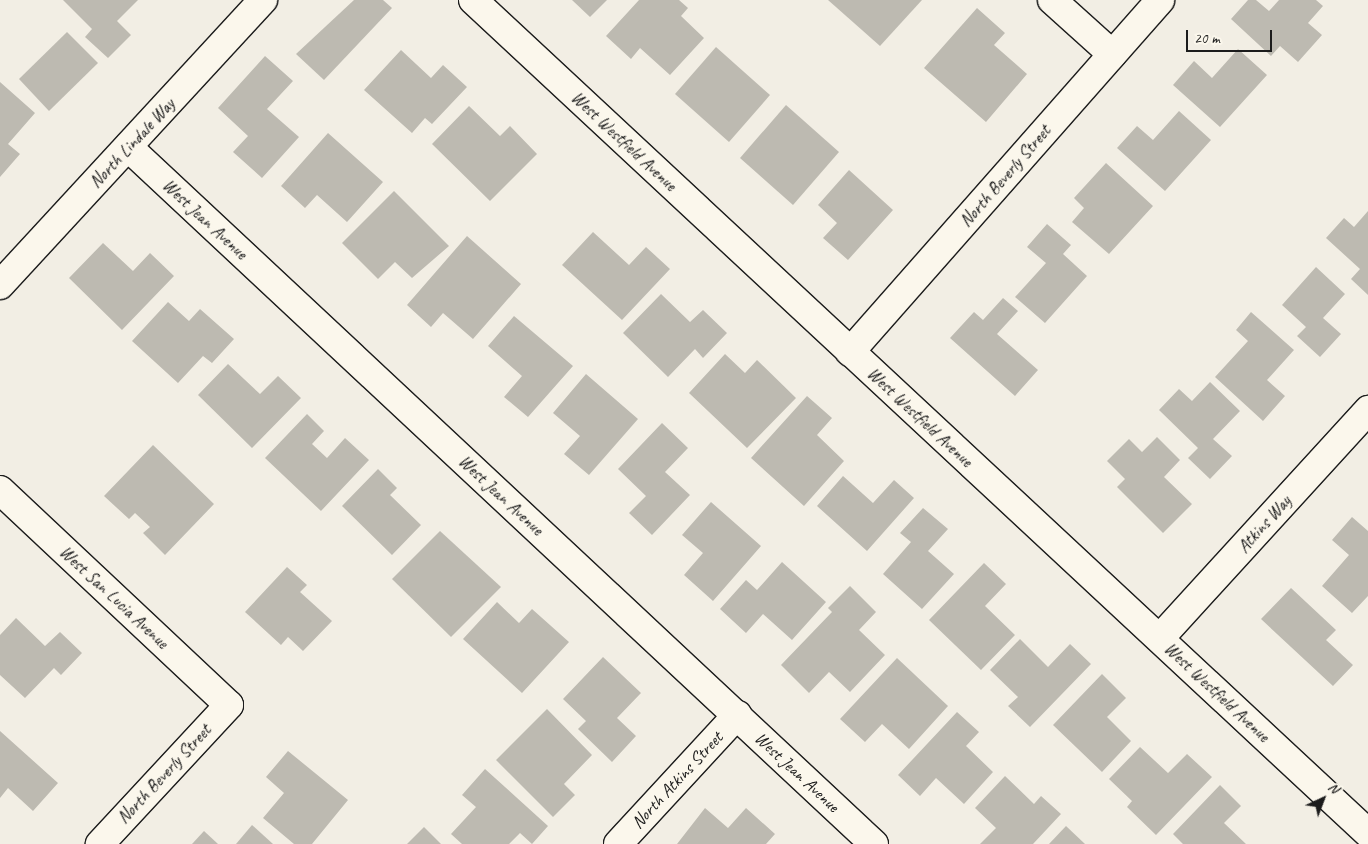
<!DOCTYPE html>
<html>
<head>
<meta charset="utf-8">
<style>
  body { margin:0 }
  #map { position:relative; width:1368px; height:844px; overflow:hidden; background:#f2eee4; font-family:Caveat,sans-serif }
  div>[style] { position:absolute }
  .building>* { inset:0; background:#bdbab1 }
  .roads { filter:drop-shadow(1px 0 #1c1c1c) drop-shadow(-1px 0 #1c1c1c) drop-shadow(0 1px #1c1c1c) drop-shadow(0 -1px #1c1c1c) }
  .street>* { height:28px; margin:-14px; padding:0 14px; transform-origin:14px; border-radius:14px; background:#fbf7ec }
  .secondary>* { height:28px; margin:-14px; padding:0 14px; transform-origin:14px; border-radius:14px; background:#fbf7ec }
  span { translate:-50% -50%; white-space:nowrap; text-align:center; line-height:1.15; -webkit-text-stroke:4px #fbf7ec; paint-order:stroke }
  .street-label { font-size:18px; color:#1c1c1c }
  .north { position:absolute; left:1298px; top:774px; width:50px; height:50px; -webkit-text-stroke:4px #fbf7ec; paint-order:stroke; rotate:43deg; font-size:14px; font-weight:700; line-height:20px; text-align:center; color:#1c1c1c }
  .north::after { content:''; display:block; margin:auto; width:18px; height:22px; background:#1c1c1c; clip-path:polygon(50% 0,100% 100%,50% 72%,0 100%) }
  .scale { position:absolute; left:1186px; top:30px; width:86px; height:22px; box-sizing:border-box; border:2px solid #1c1c1c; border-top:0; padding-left:6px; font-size:15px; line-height:18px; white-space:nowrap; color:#1c1c1c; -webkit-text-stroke:4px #fbf7ec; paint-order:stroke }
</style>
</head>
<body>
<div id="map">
  <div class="building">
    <i style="clip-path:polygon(63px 0,138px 0,117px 21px,131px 35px,108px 58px,85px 37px,92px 29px)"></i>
    <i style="clip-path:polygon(354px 0,383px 0,392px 8px,324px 80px,296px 54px)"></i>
    <i style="clip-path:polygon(572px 0,607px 0,590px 17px)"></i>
    <i style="clip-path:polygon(639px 0,679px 0,688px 8px,681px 16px,704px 38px,670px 75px,640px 48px,631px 59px,606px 36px)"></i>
    <i style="clip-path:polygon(828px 0,922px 0,880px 46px)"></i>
    <i style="clip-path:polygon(1248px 0,1256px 0,1269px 11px,1279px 0,1316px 0,1323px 6px,1308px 23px,1322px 35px,1298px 62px,1280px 46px,1271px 56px,1231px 19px)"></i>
    <i style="clip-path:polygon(977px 8px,1005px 33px,994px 45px,1027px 74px,986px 122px,924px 68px)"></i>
    <i style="clip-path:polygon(67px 32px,98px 63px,49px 111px,19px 79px)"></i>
    <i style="clip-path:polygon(716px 47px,770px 95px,729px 142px,675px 94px)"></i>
    <i style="clip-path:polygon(1238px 49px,1267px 75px,1220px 127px,1173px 85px,1194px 61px,1212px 78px)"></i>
    <i style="clip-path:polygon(401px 50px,431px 78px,443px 65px,467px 87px,432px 124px,425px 118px,412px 133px,364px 90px)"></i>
    <i style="clip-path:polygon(265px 56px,293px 81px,267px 109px,299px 137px,262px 178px,233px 152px,248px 136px,218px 108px)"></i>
    <i style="clip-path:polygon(0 82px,35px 113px,8px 144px,20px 154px,0 177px)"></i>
    <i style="clip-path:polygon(786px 105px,839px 152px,793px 205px,740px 158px)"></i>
    <i style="clip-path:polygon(469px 106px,500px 136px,510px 126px,537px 154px,490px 201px,432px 144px)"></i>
    <i style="clip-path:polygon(1179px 111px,1211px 140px,1165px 191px,1117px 148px,1137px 126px,1153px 140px)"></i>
    <i style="clip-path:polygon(328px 133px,383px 182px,347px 222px,317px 195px,305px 208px,281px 186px)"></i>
    <i style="clip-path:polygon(1106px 163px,1153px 206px,1109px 254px,1072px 222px,1084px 208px,1074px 198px)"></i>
    <i style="clip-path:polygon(849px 170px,893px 210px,848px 260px,823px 238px,837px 223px,818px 205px)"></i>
    <i style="clip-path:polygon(394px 191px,449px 246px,412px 278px,395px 262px,378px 279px,342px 243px)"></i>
    <i style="clip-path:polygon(1368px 211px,1368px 295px,1351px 279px,1360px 269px,1326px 238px,1344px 218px,1354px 227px)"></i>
    <i style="clip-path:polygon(1047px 224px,1071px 245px,1063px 254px,1087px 276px,1045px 323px,1015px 297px,1046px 263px,1027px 247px)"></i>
    <i style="clip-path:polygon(593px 232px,629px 265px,646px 247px,670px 269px,622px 320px,562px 265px)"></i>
    <i style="clip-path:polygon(467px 236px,521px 284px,473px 339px,443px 313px,431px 327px,407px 305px)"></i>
    <i style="clip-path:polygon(103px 243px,133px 271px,150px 253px,174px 276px,122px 330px,69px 278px)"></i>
    <i style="clip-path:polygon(1316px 267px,1345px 294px,1323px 318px,1341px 334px,1320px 357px,1297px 336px,1306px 327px,1282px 305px)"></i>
    <i style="clip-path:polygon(661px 294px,690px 322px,703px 310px,727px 333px,703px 358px,695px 349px,668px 377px,623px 333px)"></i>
    <i style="clip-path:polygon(1003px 298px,1018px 311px,997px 334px,1038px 370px,1015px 396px,950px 338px,974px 312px,983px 320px)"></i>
    <i style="clip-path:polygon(168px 302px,189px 321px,200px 309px,234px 339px,212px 363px,203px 356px,178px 383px,132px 341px)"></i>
    <i style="clip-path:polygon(1251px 312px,1294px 350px,1267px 380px,1285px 396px,1263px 421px,1215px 377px,1248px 341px,1236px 330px)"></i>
    <i style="clip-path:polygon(514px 316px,573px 366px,528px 417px,504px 397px,522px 376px,488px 346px)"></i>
    <i style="clip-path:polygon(725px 354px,745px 373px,757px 360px,796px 398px,747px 448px,689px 393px)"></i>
    <i style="clip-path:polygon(228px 364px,260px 394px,278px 376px,301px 398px,252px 448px,198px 395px)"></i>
    <i style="clip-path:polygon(586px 374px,638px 419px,589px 475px,564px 454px,580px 436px,553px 413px)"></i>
    <i style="clip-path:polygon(1210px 382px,1240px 411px,1213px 439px,1232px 456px,1210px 479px,1188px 458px,1198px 448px,1159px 410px,1179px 389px,1192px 401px)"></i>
    <i style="clip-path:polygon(807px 396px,832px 418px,817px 435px,844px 461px,804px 506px,751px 458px)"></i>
    <i style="clip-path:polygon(307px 414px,324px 431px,312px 444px,327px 458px,345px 438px,369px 460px,321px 511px,265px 458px)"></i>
    <i style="clip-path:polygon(662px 423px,688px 448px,665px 472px,690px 495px,652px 535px,629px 513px,646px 496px,618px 469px)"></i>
    <i style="clip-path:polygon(1157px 437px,1180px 460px,1164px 477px,1192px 504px,1163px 533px,1117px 487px,1125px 479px,1107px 461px,1129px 439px,1142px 452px)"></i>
    <i style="clip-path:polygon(153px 445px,214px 504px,165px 555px,143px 533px,150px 527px,135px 513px,129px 519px,104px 496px)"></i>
    <i style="clip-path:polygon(378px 469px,397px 488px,390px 495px,421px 525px,392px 555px,342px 506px)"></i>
    <i style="clip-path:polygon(843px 476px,873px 503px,894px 480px,914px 498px,867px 551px,817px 506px)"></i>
    <i style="clip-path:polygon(711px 502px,761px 546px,713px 601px,684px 575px,703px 553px,682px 535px)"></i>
    <i style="clip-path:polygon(923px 508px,948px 529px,928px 551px,954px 574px,922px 609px,883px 574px,911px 542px,900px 533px)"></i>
    <i style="clip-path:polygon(1352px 517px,1368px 531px,1368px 596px,1352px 613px,1322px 586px,1349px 555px,1332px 540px)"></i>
    <i style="clip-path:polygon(440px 531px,501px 587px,451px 637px,392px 579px)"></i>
    <i style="clip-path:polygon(782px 562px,826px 602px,792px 640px,763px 614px,746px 633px,720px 609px,746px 580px,757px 590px)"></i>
    <i style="clip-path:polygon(984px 563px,1006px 584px,985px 606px,1015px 635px,981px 670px,929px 620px)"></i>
    <i style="clip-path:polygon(287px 567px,307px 585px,300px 592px,332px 621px,303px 651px,288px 637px,281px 645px,245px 612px)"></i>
    <i style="clip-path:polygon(850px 586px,876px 612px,859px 630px,885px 655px,850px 692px,829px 672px,809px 693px,781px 665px,832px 612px,828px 608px)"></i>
    <i style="clip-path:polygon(1291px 588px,1336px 630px,1326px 640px,1353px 665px,1333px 686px,1261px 619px)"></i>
    <i style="clip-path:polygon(497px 602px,519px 623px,532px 609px,569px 642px,522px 693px,463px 639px)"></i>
    <i style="clip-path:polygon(16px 618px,45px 646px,60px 632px,82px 653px,61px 675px,54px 668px,25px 698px,0 675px,0 635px)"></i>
    <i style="clip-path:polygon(1020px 639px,1048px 667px,1070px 644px,1091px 664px,1030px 727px,1008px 706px,1018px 697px,990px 670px)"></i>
    <i style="clip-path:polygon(603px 657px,641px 693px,617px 718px,636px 736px,612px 762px,578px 729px,586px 721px,563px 699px)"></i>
    <i style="clip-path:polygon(897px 658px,948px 706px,909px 749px,882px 724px,865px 742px,840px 719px)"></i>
    <i style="clip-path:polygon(1102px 674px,1126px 698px,1107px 717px,1131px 741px,1102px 772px,1053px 725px)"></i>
    <i style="clip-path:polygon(547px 709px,592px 755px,564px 784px,575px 795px,553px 817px,496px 760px)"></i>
    <i style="clip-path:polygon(957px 712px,979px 732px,966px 746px,993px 772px,964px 804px,936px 778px,920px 796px,898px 775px)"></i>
    <i style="clip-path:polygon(0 731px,58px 783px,33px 811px,8px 788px,0 798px)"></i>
    <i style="clip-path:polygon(1140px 747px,1168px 773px,1187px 754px,1212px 777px,1156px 835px,1127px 807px,1132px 801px,1109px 779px)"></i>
    <i style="clip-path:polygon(288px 751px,348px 800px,312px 844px,294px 844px,263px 818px,284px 793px,266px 777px)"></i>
    <i style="clip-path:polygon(485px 769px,548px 826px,532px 844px,520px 833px,509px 844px,462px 844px,451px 834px,476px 807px,462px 795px)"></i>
    <i style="clip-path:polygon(1005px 776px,1034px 804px,1041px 796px,1061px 814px,1033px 844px,980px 844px,996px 828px,975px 808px)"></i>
    <i style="clip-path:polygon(1220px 785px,1241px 806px,1224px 823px,1246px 844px,1183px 844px,1173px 834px)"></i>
    <i style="clip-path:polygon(705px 808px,728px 828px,746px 808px,775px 834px,766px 844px,677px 844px)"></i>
    <i style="clip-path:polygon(252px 825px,273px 844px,236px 844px)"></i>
    <i style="clip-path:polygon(1066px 826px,1085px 844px,1049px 844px)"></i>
    <i style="clip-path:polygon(424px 827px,441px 844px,407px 844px)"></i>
    <i style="clip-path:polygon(204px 831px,218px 844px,192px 844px)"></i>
  </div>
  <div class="roads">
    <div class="street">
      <i style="left:1052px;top:0;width:81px;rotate:42deg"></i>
      <i style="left:128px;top:147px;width:1021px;rotate:43.06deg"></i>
      <i style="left:0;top:285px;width:388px;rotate:-47.3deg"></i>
      <i style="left:850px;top:352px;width:469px;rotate:-48.6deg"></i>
      <i style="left:0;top:490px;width:314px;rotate:43.2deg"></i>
      <i style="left:229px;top:705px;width:190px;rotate:132.9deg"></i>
      <i style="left:1160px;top:638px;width:309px;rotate:-47.6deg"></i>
      <i style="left:618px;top:844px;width:176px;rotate:-47.3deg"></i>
    </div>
    <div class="secondary">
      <i style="left:473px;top:0;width:1223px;rotate:42.95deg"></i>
    </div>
  </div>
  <div class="street-label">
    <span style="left:624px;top:141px;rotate:43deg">West Westfield Avenue</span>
    <span style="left:132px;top:143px;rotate:-47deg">North Lindale Way</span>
    <span style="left:1005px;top:176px;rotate:-49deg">North Beverly Street</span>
    <span style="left:205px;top:219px;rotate:43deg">West Jean Avenue</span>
    <span style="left:920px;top:417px;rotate:43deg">West Westfield Avenue</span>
    <span style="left:501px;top:495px;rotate:43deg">West Jean Avenue</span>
    <span style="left:1264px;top:524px;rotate:-48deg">Atkins Way</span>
    <span style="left:114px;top:597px;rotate:43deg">West San Lucia Avenue</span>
    <span style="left:1217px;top:692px;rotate:43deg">West Westfield Avenue</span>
    <span style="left:797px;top:772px;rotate:43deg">West Jean Avenue</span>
    <span style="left:164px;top:774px;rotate:-47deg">North Beverly Street</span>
    <span style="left:677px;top:780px;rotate:-47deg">North Atkins Street</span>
  </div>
  <div class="north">N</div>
  <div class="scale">20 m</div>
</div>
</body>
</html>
